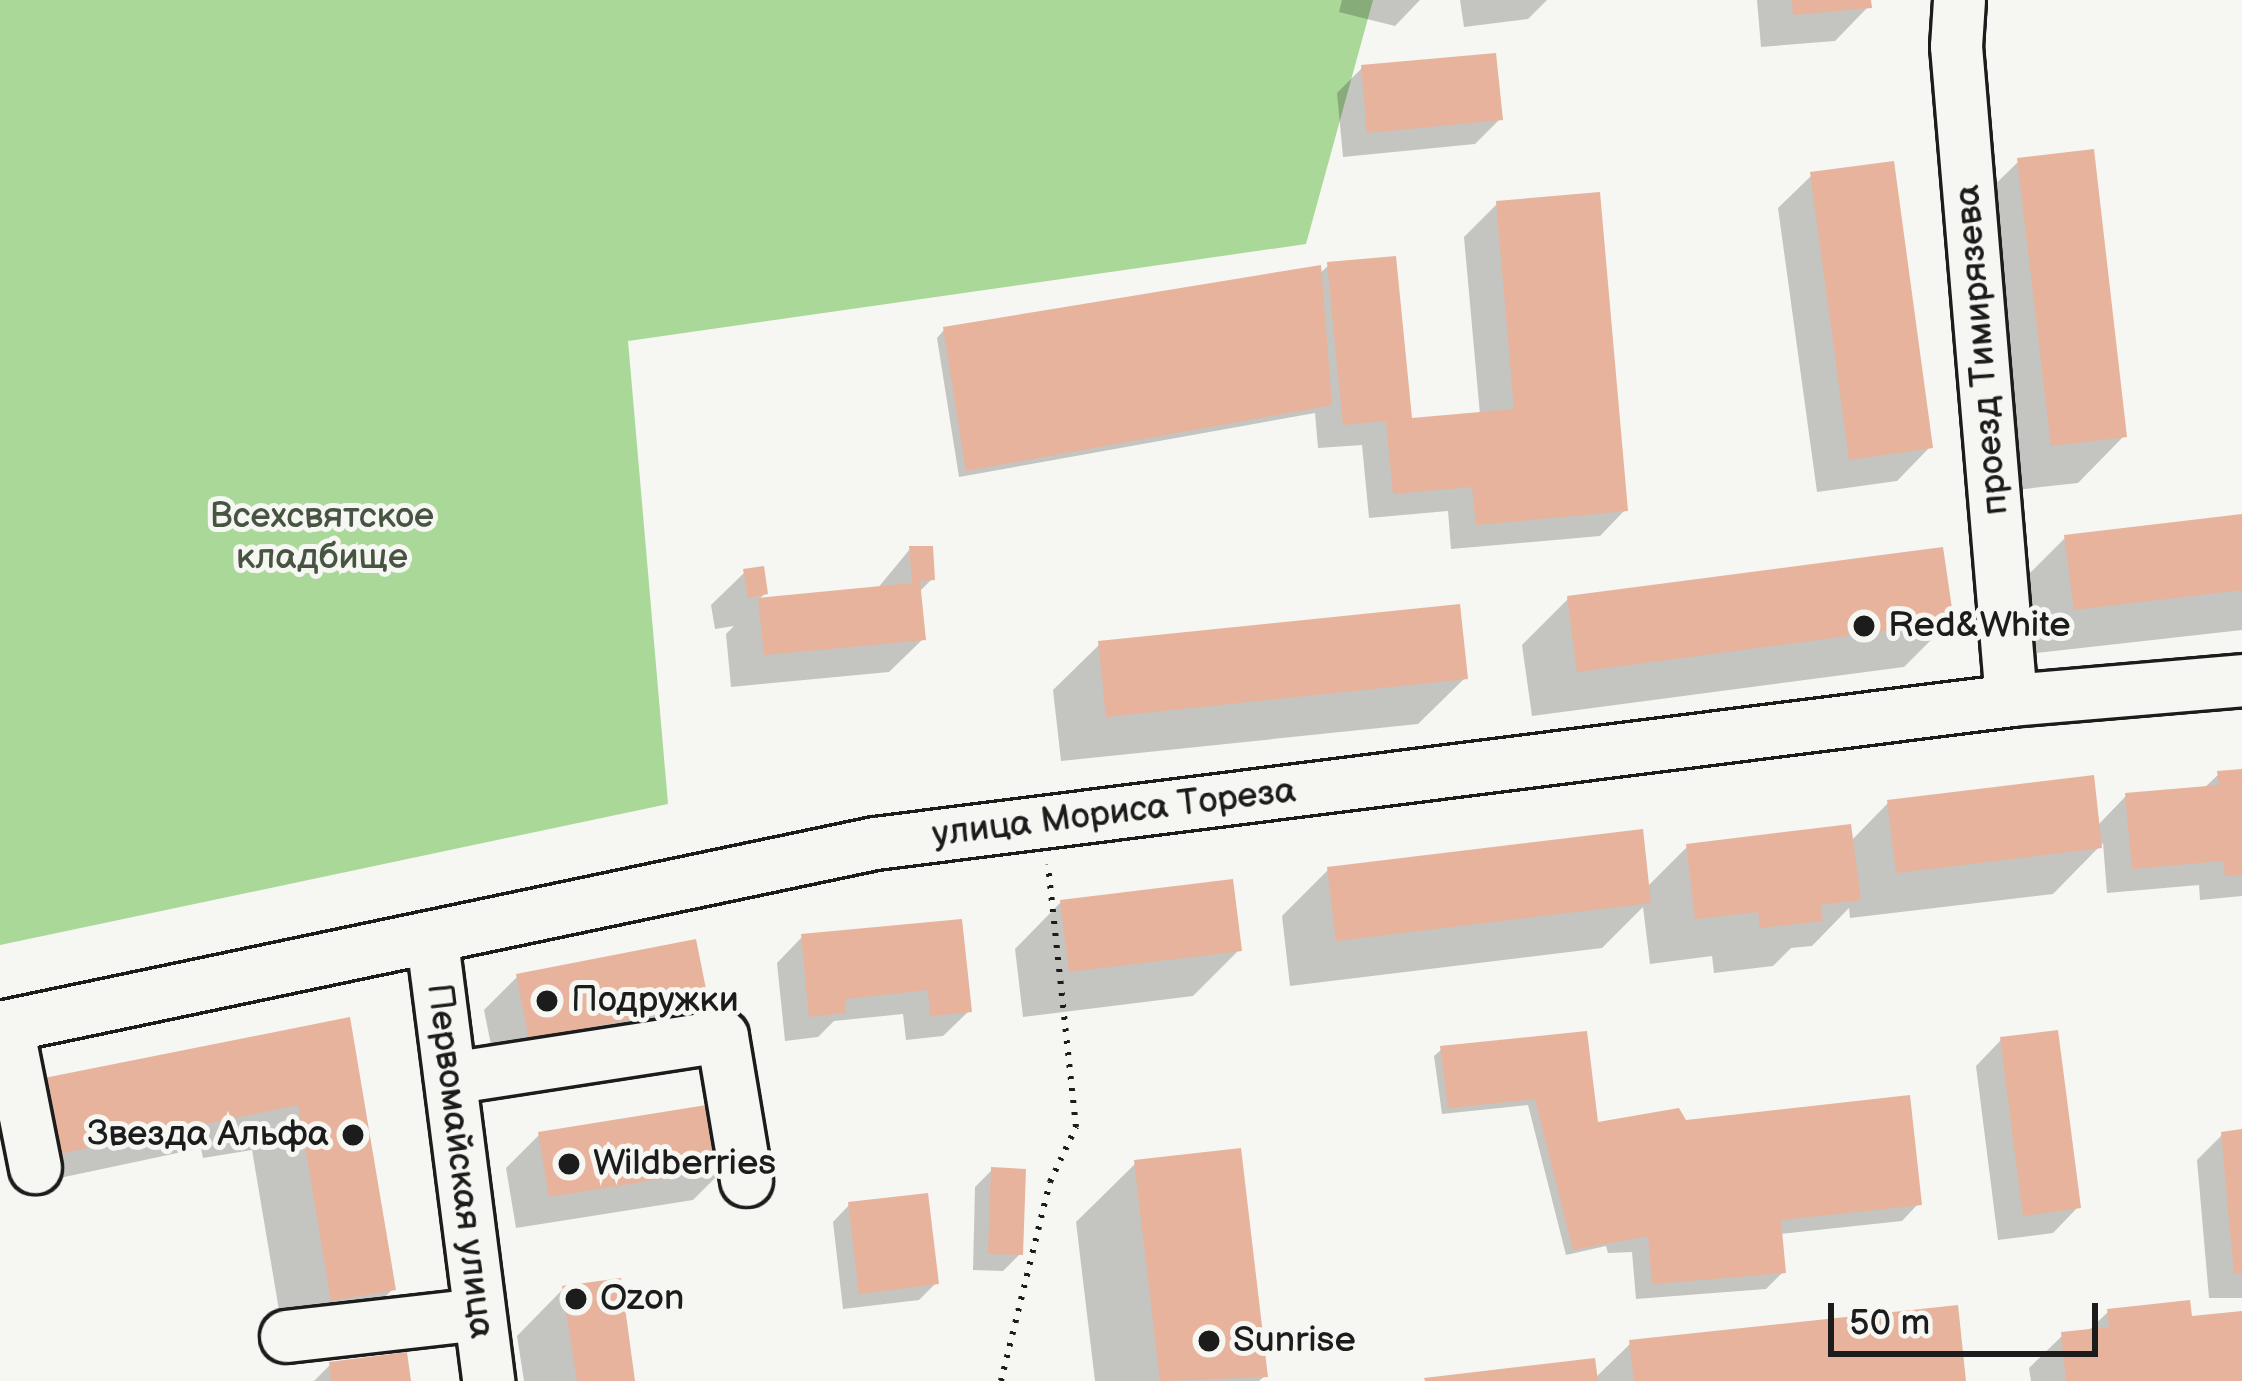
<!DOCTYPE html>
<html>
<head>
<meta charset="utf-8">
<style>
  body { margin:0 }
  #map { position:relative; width:2242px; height:1381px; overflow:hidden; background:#f6f6f2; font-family:"Balsamiq Sans",sans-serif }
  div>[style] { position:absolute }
  .green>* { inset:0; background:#a9d898 }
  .shadow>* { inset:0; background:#0003 }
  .building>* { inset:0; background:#e8b39c }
  .path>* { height:6px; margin-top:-3px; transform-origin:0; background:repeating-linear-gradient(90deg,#1c1c1c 0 3px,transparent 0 12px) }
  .roads { filter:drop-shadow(3px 0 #1c1c1c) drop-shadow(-3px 0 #1c1c1c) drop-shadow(0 3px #1c1c1c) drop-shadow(0 -3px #1c1c1c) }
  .minor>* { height:51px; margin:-25.5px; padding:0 25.5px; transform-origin:25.5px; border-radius:25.5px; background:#f6f6f2 }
  .dots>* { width:33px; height:33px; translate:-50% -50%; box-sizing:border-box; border:6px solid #f6f6f2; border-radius:50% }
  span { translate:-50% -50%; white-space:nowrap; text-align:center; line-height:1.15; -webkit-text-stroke:10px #f6f6f2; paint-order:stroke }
  .street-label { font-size:36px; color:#1c1c1c }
  .park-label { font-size:36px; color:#465441 }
  .poi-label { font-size:36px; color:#1c1c1c }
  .left { translate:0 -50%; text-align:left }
  .right { translate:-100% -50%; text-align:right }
  .scale { position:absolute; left:1828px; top:1303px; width:270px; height:54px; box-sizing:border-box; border:6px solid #1c1c1c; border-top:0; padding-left:15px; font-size:36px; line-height:42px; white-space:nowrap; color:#1c1c1c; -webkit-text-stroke:9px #f6f6f2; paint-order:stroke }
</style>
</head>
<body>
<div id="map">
  <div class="green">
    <i style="clip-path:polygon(0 0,1373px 0,1306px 244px,628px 341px,668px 804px,0 945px)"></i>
  </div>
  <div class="shadow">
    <i style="clip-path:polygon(1342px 0,1420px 0,1395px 26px,1339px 12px)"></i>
    <i style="clip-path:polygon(1460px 0,1547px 0,1528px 19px,1464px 27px)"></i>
    <i style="clip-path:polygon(1757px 0,1868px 0,1868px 7px,1835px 41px,1761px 47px)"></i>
    <i style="clip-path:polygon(1362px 68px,1500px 119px,1475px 144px,1343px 157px,1337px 93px)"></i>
    <i style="clip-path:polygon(2019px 161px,2124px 436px,2078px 483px,2006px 491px,1972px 207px)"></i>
    <i style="clip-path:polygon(1812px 175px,1930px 447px,1897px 481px,1817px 492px,1778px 208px)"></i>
    <i style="clip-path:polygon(1497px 204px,1625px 510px,1600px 536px,1451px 549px,1448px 511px,1369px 518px,1362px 445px,1318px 448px,1315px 413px,959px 477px,937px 338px,944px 330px,1318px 275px,1329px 265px,1409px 422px,1480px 415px,1464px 237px)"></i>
    <i style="clip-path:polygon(2242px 517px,2242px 630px,2028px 654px,2019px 584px,2066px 537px)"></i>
    <i style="clip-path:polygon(910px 549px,932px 579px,918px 593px,923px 639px,889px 672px,731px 687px,726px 634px,734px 626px,715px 629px,711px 605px,745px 572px,765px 593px,758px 601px,877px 589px)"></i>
    <i style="clip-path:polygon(1568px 599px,1950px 621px,1904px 667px,1532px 716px,1522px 645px)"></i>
    <i style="clip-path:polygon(1100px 644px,1465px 678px,1418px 724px,1061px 761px,1053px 690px)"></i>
    <i style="clip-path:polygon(2242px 772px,2242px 896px,2200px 900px,2199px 885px,2107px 893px,2103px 843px,2053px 894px,1850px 918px,1849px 908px,1812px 946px,1791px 948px,1773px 966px,1714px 973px,1712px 956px,1650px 964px,1643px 907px,1602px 948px,1290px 986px,1282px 916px,1328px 870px,1647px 887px,1687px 847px,1851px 841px,1888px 803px,2097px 826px,2126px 796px,2203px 789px,2219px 774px)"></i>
    <i style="clip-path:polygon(1061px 902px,1239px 950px,1193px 996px,1023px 1017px,1015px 949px)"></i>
    <i style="clip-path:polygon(960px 922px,969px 1011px,943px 1036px,906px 1040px,903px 1014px,834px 1021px,818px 1037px,785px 1041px,777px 963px,802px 937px)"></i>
    <i style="clip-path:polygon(517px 977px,706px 1003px,673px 1037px,496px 1070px,484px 1010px)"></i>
    <i style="clip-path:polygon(347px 1021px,393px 1289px,346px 1336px,285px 1346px,252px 1150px,203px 1158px,201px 1148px,22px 1186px,41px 1082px)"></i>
    <i style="clip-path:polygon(2001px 1040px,2078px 1207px,2053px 1233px,1998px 1240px,1976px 1066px)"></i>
    <i style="clip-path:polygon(1442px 1049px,1596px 1129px,1685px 1123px,1918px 1204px,1902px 1221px,1780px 1234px,1783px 1272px,1766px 1289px,1636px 1299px,1632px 1252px,1608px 1253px,1606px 1246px,1566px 1255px,1528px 1105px,1442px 1114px,1434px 1056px)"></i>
    <i style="clip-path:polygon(2242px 1132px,2242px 1298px,2209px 1298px,2197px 1160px,2222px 1135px)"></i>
    <i style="clip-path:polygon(540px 1134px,726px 1167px,693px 1200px,516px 1228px,506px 1168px)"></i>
    <i style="clip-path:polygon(1136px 1163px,1265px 1376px,1259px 1381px,1095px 1381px,1076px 1222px)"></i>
    <i style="clip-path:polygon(992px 1170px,1020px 1254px,1003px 1271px,973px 1270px,975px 1187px)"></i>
    <i style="clip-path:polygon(849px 1205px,936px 1283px,919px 1300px,843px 1309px,833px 1222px)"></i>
    <i style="clip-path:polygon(563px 1289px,632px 1381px,524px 1381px,517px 1336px)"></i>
    <i style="clip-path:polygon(2108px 1312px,2189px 1320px,2242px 1314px,2242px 1381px,2031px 1381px,2029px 1368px,2063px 1335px,2087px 1332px)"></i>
    <i style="clip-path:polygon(1631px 1343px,1963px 1381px,1425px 1381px,1594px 1379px)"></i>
    <i style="clip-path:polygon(330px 1365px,408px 1381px,314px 1381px)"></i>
  </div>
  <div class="building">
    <i style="clip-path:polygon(1792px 0,1871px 0,1872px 8px,1793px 15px)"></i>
    <i style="clip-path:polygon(1496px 53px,1503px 120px,1367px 133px,1361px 65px)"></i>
    <i style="clip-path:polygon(2094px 149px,2127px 437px,2051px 446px,2017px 158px)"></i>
    <i style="clip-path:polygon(1894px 161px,1933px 448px,1849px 460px,1810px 172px)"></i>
    <i style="clip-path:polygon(1600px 192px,1628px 511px,1476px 525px,1472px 487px,1393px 494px,1386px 421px,1343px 425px,1327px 262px,1396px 256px,1412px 418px,1514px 409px,1496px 201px)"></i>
    <i style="clip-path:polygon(1321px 265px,1332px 405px,966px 471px,943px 327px)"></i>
    <i style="clip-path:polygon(2242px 514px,2242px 590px,2074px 610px,2064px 535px)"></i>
    <i style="clip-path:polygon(909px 546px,933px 546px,935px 580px,920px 581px,926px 640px,764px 655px,758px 598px,912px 583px)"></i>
    <i style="clip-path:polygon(1943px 547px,1954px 622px,1577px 672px,1567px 596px)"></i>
    <i style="clip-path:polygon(764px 566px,768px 594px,748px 598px,743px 569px)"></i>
    <i style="clip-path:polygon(1460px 604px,1468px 679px,1106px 717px,1098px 641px)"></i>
    <i style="clip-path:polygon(2242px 769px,2242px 875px,2225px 876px,2223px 861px,2132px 869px,2125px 793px,2219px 785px,2217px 771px)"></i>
    <i style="clip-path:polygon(2094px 775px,2102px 848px,1896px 873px,1887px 800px)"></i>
    <i style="clip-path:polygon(1851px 824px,1861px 900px,1820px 905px,1823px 921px,1760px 928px,1758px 912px,1695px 919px,1686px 844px)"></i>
    <i style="clip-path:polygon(1643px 829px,1651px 903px,1336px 941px,1327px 867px)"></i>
    <i style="clip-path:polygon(1233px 879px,1242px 951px,1069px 972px,1060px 900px)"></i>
    <i style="clip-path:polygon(962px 919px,972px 1012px,930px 1016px,928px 990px,845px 999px,846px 1013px,809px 1017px,801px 934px)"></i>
    <i style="clip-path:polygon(696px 939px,709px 1004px,529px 1039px,516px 974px)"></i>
    <i style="clip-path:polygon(350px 1017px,396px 1290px,331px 1301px,298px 1105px,54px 1155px,39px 1079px)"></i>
    <i style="clip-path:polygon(2058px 1030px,2081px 1208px,2023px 1216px,2000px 1037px)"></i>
    <i style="clip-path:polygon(1587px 1031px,1598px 1122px,1679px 1108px,1686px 1120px,1910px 1095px,1922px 1205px,1781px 1220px,1786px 1273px,1652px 1284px,1648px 1236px,1573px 1250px,1535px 1099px,1448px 1108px,1440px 1046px)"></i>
    <i style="clip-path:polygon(719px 1103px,729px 1168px,549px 1197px,538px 1132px)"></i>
    <i style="clip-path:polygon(2242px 1129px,2242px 1274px,2234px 1274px,2221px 1132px)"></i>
    <i style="clip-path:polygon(1241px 1148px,1268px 1377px,1160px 1381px,1134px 1160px)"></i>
    <i style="clip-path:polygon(991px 1167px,1026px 1169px,1023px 1255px,988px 1254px)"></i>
    <i style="clip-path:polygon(928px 1193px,939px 1284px,859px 1294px,848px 1202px)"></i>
    <i style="clip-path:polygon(621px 1278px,635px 1381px,577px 1381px,562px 1286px)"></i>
    <i style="clip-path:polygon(2190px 1300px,2192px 1316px,2242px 1311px,2242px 1381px,2066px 1381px,2061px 1332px,2109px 1327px,2107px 1309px)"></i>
    <i style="clip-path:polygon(1958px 1305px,1966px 1381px,1634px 1381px,1629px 1340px)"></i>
    <i style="clip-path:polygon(407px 1352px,411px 1381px,331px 1381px,329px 1362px)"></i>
    <i style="clip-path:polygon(1595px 1358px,1598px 1381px,1425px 1381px,1424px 1378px)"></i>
  </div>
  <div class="path">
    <i style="left:1001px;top:1381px;width:205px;rotate:-76.2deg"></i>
    <i style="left:1050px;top:1182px;width:61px;rotate:-64.7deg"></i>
    <i style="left:1076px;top:1127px;width:264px;rotate:-96.1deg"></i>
  </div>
  <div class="roads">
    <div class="minor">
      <i style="left:1959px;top:0;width:46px;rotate:93.7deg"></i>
      <i style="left:1956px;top:46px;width:656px;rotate:85.19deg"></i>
      <i style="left:432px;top:941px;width:444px;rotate:82.7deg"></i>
      <i style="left:7px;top:1026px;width:144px;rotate:78.8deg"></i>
      <i style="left:0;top:1027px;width:894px;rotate:-11.88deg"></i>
      <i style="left:875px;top:843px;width:1145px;rotate:-7.17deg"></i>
      <i style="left:2011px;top:700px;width:232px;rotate:-4.9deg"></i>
      <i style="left:450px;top:1078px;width:275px;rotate:-8.8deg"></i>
      <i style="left:722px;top:1036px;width:146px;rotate:80.5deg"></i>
      <i style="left:286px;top:1336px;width:194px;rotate:-6.5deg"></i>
    </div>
  </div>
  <div class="dots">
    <i style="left:1864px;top:626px;background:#1c1c1c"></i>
    <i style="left:547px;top:1001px;background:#1c1c1c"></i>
    <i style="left:353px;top:1135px;background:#1c1c1c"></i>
    <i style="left:569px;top:1164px;background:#1c1c1c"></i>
    <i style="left:576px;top:1299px;background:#1c1c1c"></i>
    <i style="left:1209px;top:1341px;background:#1c1c1c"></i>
  </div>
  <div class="street-label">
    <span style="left:1982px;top:350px;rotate:-95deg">проезд Тимирязева</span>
    <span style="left:1114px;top:813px;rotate:-7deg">улица Мориса Тореза</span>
    <span style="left:460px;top:1161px;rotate:83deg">Первомайская улица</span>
  </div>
  <div class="park-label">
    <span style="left:322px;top:537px">Всехсвятское<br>кладбище</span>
  </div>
  <div class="poi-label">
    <span class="left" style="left:1888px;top:626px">Red&amp;White</span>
    <span class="left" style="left:571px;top:1001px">Подружки</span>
    <span class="right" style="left:329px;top:1135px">Звезда Альфа</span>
    <span class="left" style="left:593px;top:1164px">Wildberries</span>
    <span class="left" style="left:600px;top:1299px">Ozon</span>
    <span class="left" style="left:1233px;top:1341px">Sunrise</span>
  </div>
  <div class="scale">50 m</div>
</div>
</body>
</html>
